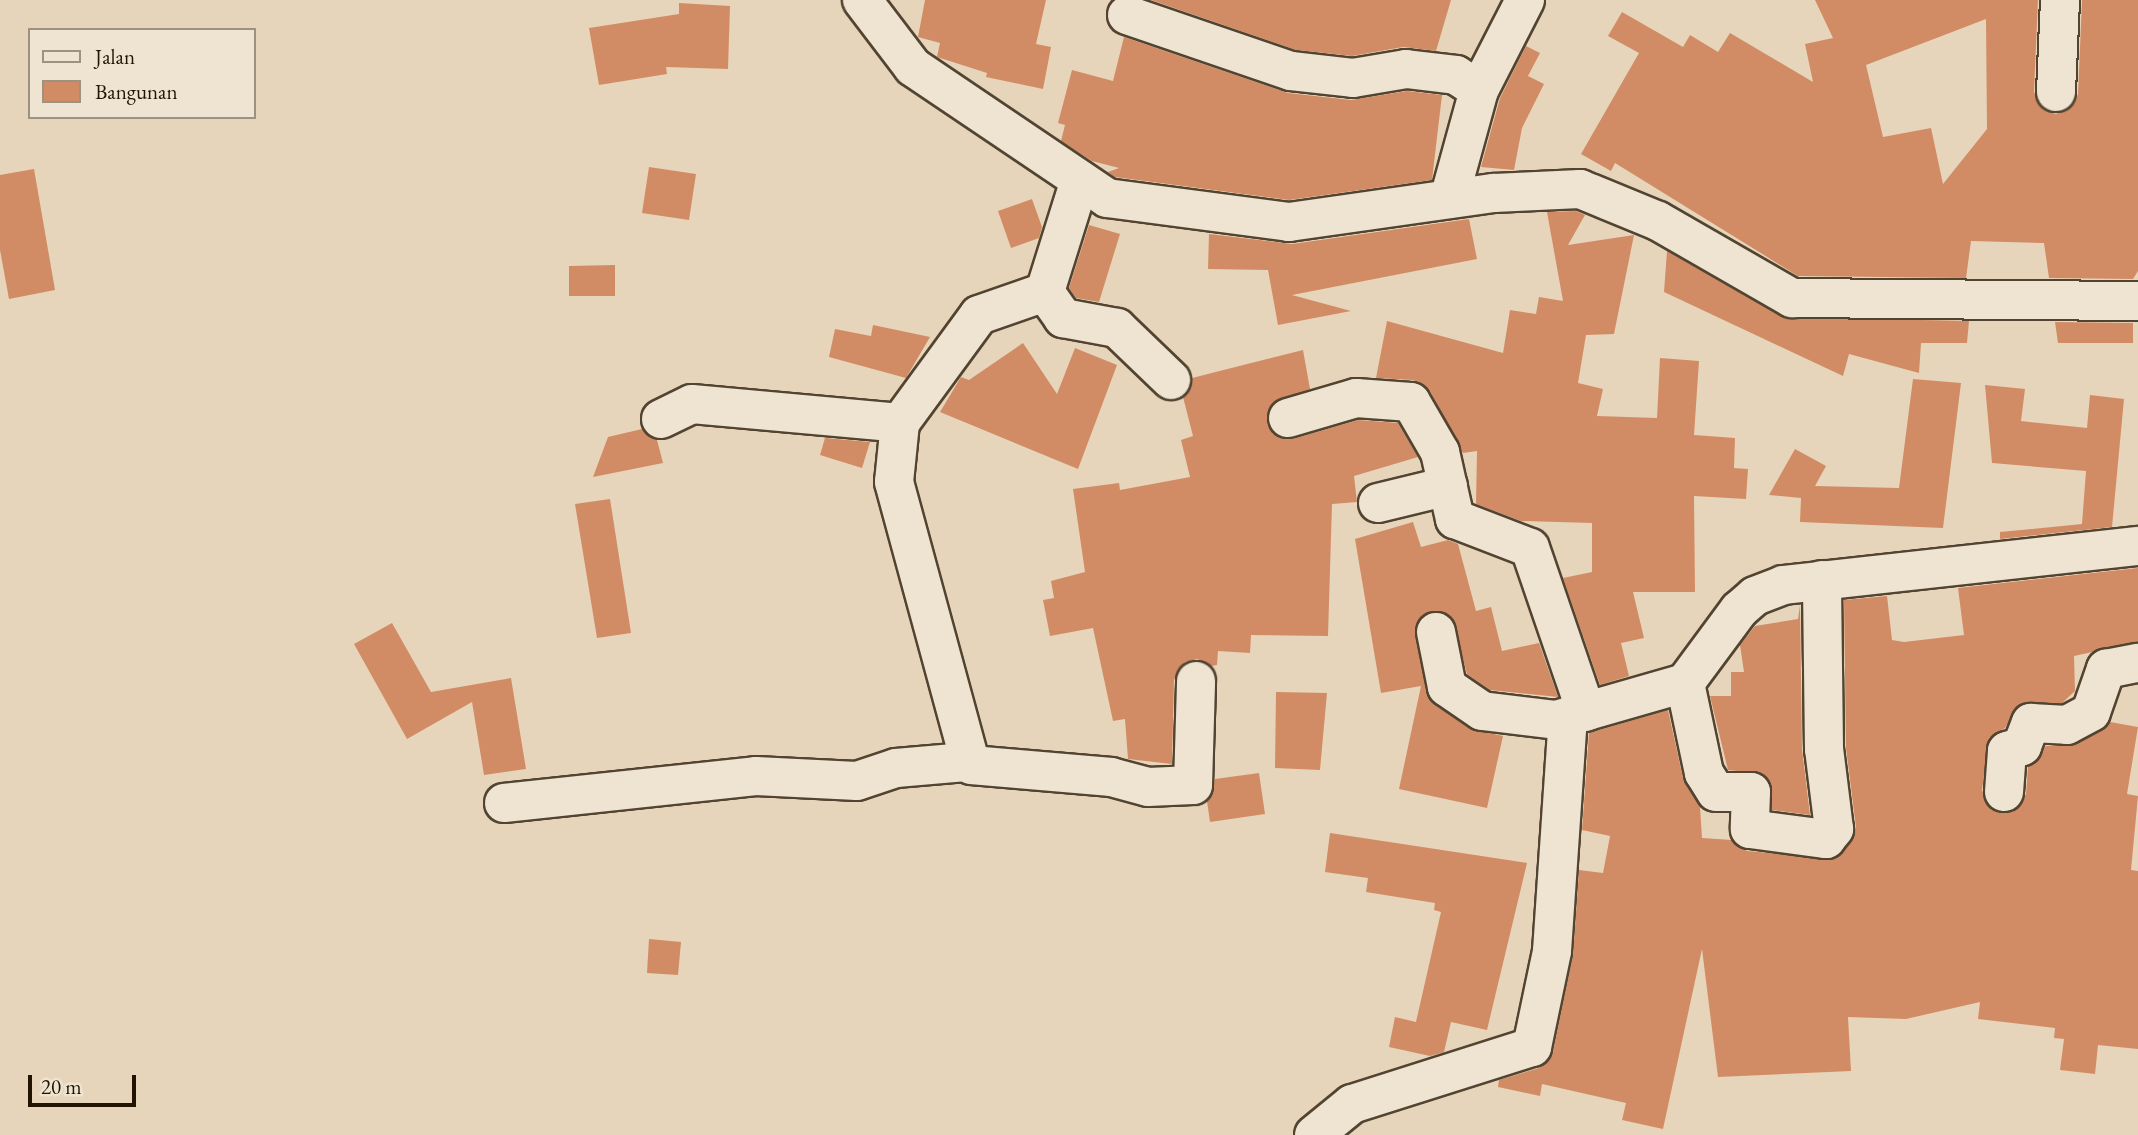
<!DOCTYPE html>
<html>
<head>
<meta charset="utf-8">
<style>
  body { margin:0 }
  #map { position:relative; width:2138px; height:1135px; overflow:hidden; background:#e6d5ba; font-family:"EB Garamond",serif }
  div>[style] { position:absolute }
  .building>* { inset:0; background:#d28c65 }
  .roads { filter:drop-shadow(2px 0 #524431) drop-shadow(-2px 0 #524431) drop-shadow(0 2px #524431) drop-shadow(0 -2px #524431) }
  .minor>* { height:38px; margin:-19px; padding:0 19px; transform-origin:19px; border-radius:19px; background:#efe4d2 }
  span { translate:-50% -50%; white-space:nowrap; text-align:center; line-height:1.15; -webkit-text-stroke:5px #efe4d2; paint-order:stroke }
  .legend { position:absolute; left:28px; top:28px; width:228px; height:91px; box-sizing:border-box; background:#efe4d2; border:2px solid #9d917f; margin:0; padding:9px 12px; list-style:none; font-size:21px; color:#211403 }
  .legend li { display:flex; align-items:center; gap:14px; height:35px }
  .legend b { width:35px; border:2px solid #9d917f }
  .scale { position:absolute; left:28px; top:1075px; width:108px; height:32px; box-sizing:border-box; border:4px solid #211403; border-top:0; padding-left:9px; font-size:21px; line-height:24px; white-space:nowrap; color:#211403; -webkit-text-stroke:5px #efe4d2; paint-order:stroke }
</style>
</head>
<body>
<div id="map">
  <div class="building">
    <i style="clip-path:polygon(925px 0,1046px 0,1036px 44px,1051px 47px,1043px 89px,986px 77px,987px 73px,937px 57px,940px 43px,918px 37px)"></i>
    <i style="clip-path:polygon(1151px 0,1451px 0,1436px 51px,1403px 47px,1352px 56px,1296px 50px)"></i>
    <i style="clip-path:polygon(evenodd,1815px 0,2038px 0,2034px 92px,2044px 110px,2056px 114px,2074px 104px,2078px 94px,2082px 0,2138px 0,2138px 271px,2133px 279px,2049px 278px,2044px 243px,1971px 241px,1966px 278px,1798px 276px,1615px 163px,1611px 171px,1581px 154px,1639px 53px,1608px 36px,1622px 12px,1683px 47px,1690px 35px,1718px 52px,1730px 33px,1813px 82px,1805px 44px,1833px 38px,1815px 0,1986px 19px,1987px 129px,1943px 184px,1931px 128px,1883px 137px,1866px 65px,1986px 19px)"></i>
    <i style="clip-path:polygon(679px 3px,730px 6px,728px 69px,666px 67px,667px 74px,599px 85px,589px 28px,679px 14px)"></i>
    <i style="clip-path:polygon(1124px 37px,1288px 93px,1351px 100px,1407px 91px,1442px 95px,1432px 180px,1289px 200px,1115px 177px,1108px 172px,1119px 168px,1092px 161px,1061px 141px,1065px 125px,1058px 123px,1072px 70px,1113px 81px)"></i>
    <i style="clip-path:polygon(1526px 46px,1540px 53px,1528px 76px,1544px 84px,1522px 128px,1514px 170px,1481px 167px,1500px 98px)"></i>
    <i style="clip-path:polygon(649px 167px,696px 174px,689px 220px,642px 213px)"></i>
    <i style="clip-path:polygon(34px 169px,55px 290px,9px 299px,0 250px,0 175px)"></i>
    <i style="clip-path:polygon(1032px 199px,1042px 227px,1039px 238px,1011px 248px,998px 211px)"></i>
    <i style="clip-path:polygon(1576px 211px,1585px 215px,1568px 245px,1634px 235px,1614px 334px,1586px 335px,1578px 383px,1603px 389px,1597px 416px,1657px 418px,1660px 358px,1699px 361px,1694px 435px,1735px 438px,1734px 468px,1748px 469px,1746px 499px,1694px 496px,1695px 592px,1633px 592px,1644px 638px,1621px 643px,1629px 676px,1600px 685px,1563px 578px,1592px 572px,1592px 523px,1521px 521px,1476px 504px,1477px 451px,1463px 453px,1430px 391px,1413px 380px,1376px 378px,1387px 321px,1503px 353px,1510px 310px,1536px 314px,1539px 297px,1563px 301px,1547px 212px)"></i>
    <i style="clip-path:polygon(1469px 219px,1477px 259px,1292px 295px,1351px 311px,1278px 325px,1268px 270px,1208px 269px,1209px 234px,1292px 244px)"></i>
    <i style="clip-path:polygon(1089px 225px,1120px 234px,1099px 302px,1076px 298px,1069px 288px)"></i>
    <i style="clip-path:polygon(1667px 251px,1782px 317px,1969px 321px,1967px 343px,1921px 343px,1919px 373px,1849px 354px,1843px 376px,1664px 292px)"></i>
    <i style="clip-path:polygon(615px 265px,615px 296px,569px 296px,569px 266px)"></i>
    <i style="clip-path:polygon(2055px 322px,2133px 323px,2133px 343px,2058px 343px)"></i>
    <i style="clip-path:polygon(873px 325px,930px 337px,906px 378px,829px 357px,835px 329px,871px 336px)"></i>
    <i style="clip-path:polygon(1023px 343px,1057px 394px,1075px 348px,1117px 365px,1078px 469px,940px 412px,961px 377px,969px 380px)"></i>
    <i style="clip-path:polygon(1303px 350px,1310px 389px,1272px 403px,1267px 424px,1273px 434px,1293px 439px,1358px 420px,1398px 423px,1418px 457px,1354px 476px,1357px 502px,1332px 504px,1328px 636px,1251px 635px,1250px 653px,1218px 651px,1217px 665px,1211px 666px,1197px 659px,1185px 662px,1174px 680px,1172px 764px,1128px 759px,1125px 719px,1113px 721px,1093px 628px,1050px 636px,1043px 600px,1054px 598px,1051px 581px,1085px 572px,1073px 489px,1119px 483px,1120px 490px,1190px 477px,1181px 440px,1193px 436px,1183px 397px,1192px 378px)"></i>
    <i style="clip-path:polygon(1913px 379px,1961px 383px,1943px 528px,1800px 522px,1801px 498px,1769px 495px,1795px 449px,1826px 466px,1815px 486px,1899px 488px)"></i>
    <i style="clip-path:polygon(1985px 385px,2025px 389px,2021px 421px,2087px 428px,2090px 395px,2124px 399px,2112px 527px,2000px 539px,2000px 532px,2082px 524px,2086px 471px,1992px 463px)"></i>
    <i style="clip-path:polygon(642px 429px,657px 440px,663px 463px,593px 477px,608px 437px)"></i>
    <i style="clip-path:polygon(825px 438px,870px 442px,862px 468px,820px 455px)"></i>
    <i style="clip-path:polygon(610px 499px,631px 633px,597px 638px,575px 504px)"></i>
    <i style="clip-path:polygon(1413px 522px,1421px 547px,1448px 540px,1458px 544px,1476px 611px,1491px 607px,1502px 651px,1539px 643px,1558px 697px,1490px 690px,1467px 674px,1452px 617px,1431px 611px,1416px 624px,1426px 691px,1434px 704px,1470px 729px,1503px 736px,1487px 808px,1399px 789px,1421px 686px,1381px 693px,1355px 539px)"></i>
    <i style="clip-path:polygon(2138px 568px,2138px 642px,2074px 656px,2075px 691px,2062px 703px,2019px 705px,2005px 728px,1989px 738px,1982px 790px,1991px 810px,2013px 812px,2026px 794px,2028px 767px,2046px 746px,2077px 744px,2110px 722px,2138px 727px,2127px 794px,2138px 796px,2131px 870px,2138px 871px,2138px 1049px,2098px 1045px,2095px 1074px,2060px 1070px,2064px 1039px,2054px 1038px,2055px 1028px,1978px 1019px,1980px 1002px,1906px 1019px,1848px 1017px,1851px 1071px,1718px 1077px,1702px 949px,1663px 1129px,1622px 1120px,1626px 1103px,1542px 1084px,1540px 1096px,1498px 1087px,1499px 1080px,1539px 1068px,1553px 1052px,1573px 955px,1579px 870px,1603px 873px,1610px 836px,1582px 830px,1589px 733px,1668px 710px,1683px 778px,1700px 807px,1702px 838px,1732px 840px,1747px 851px,1834px 859px,1851px 843px,1856px 827px,1846px 748px,1844px 600px,1887px 596px,1892px 640px,1904px 642px,1964px 635px,1958px 588px)"></i>
    <i style="clip-path:polygon(1800px 605px,1802px 749px,1810px 815px,1772px 810px,1770px 782px,1763px 774px,1728px 770px,1710px 696px,1731px 696px,1731px 672px,1744px 672px,1740px 645px,1755px 626px,1798px 619px)"></i>
    <i style="clip-path:polygon(392px 623px,431px 692px,511px 678px,526px 769px,484px 775px,472px 702px,407px 739px,354px 644px)"></i>
    <i style="clip-path:polygon(1276px 692px,1327px 693px,1320px 770px,1275px 768px)"></i>
    <i style="clip-path:polygon(1259px 773px,1265px 814px,1210px 822px,1207px 801px,1215px 779px)"></i>
    <i style="clip-path:polygon(1330px 833px,1527px 863px,1487px 1030px,1451px 1022px,1444px 1052px,1430px 1056px,1389px 1047px,1395px 1017px,1416px 1022px,1441px 912px,1434px 910px,1435px 903px,1366px 892px,1368px 878px,1325px 872px)"></i>
    <i style="clip-path:polygon(649px 939px,681px 942px,678px 975px,647px 973px)"></i>
  </div>
  <div class="roads">
    <div class="minor">
      <i style="left:862px;top:0;width:84px;rotate:52.7deg"></i>
      <i style="left:913px;top:67px;width:234px;rotate:34deg"></i>
      <i style="left:1107px;top:198px;width:184px;rotate:7.5deg"></i>
      <i style="left:1289px;top:222px;width:207px;rotate:-8.1deg"></i>
      <i style="left:1494px;top:193px;width:86px;rotate:-2.7deg"></i>
      <i style="left:1580px;top:189px;width:84px;rotate:22.3deg"></i>
      <i style="left:1658px;top:221px;width:155px;rotate:29.9deg"></i>
      <i style="left:1792px;top:298px;width:346px;rotate:0.5deg"></i>
      <i style="left:1127px;top:15px;width:173px;rotate:18.9deg"></i>
      <i style="left:1291px;top:71px;width:62px;rotate:6.4deg"></i>
      <i style="left:1353px;top:78px;width:54px;rotate:-9.6deg"></i>
      <i style="left:1406px;top:69px;width:50px;rotate:6.8deg"></i>
      <i style="left:1456px;top:75px;width:27px;rotate:33deg"></i>
      <i style="left:2056px;top:92px;width:92px;rotate:-87.5deg"></i>
      <i style="left:1080px;top:180px;width:117px;rotate:107.4deg"></i>
      <i style="left:1045px;top:292px;width:70px;rotate:160.8deg"></i>
      <i style="left:979px;top:315px;width:134px;rotate:126.2deg"></i>
      <i style="left:900px;top:423px;width:59px;rotate:95.8deg"></i>
      <i style="left:894px;top:482px;width:293px;rotate:74.8deg"></i>
      <i style="left:971px;top:765px;width:141px;rotate:4.9deg"></i>
      <i style="left:1111px;top:777px;width:38px;rotate:15deg"></i>
      <i style="left:1148px;top:787px;width:45px;rotate:-2.5deg"></i>
      <i style="left:1193px;top:785px;width:104px;rotate:-88.3deg"></i>
      <i style="left:1449px;top:199px;width:113px;rotate:-74.6deg"></i>
      <i style="left:1479px;top:90px;width:101px;rotate:-62.9deg"></i>
      <i style="left:1045px;top:292px;width:32px;rotate:55deg"></i>
      <i style="left:1063px;top:318px;width:55px;rotate:10.5deg"></i>
      <i style="left:1117px;top:328px;width:75px;rotate:43.9deg"></i>
      <i style="left:1288px;top:418px;width:71px;rotate:-16.4deg"></i>
      <i style="left:1356px;top:398px;width:55px;rotate:4.2deg"></i>
      <i style="left:1411px;top:402px;width:58px;rotate:59.9deg"></i>
      <i style="left:1440px;top:452px;width:69px;rotate:77.4deg"></i>
      <i style="left:1455px;top:519px;width:80px;rotate:21.1deg"></i>
      <i style="left:1530px;top:548px;width:173px;rotate:71.1deg"></i>
      <i style="left:661px;top:419px;width:34px;rotate:-26deg"></i>
      <i style="left:692px;top:404px;width:209px;rotate:5.2deg"></i>
      <i style="left:1378px;top:503px;width:72px;rotate:-13.7deg"></i>
      <i style="left:1436px;top:632px;width:56px;rotate:78.7deg"></i>
      <i style="left:1447px;top:687px;width:42px;rotate:34.4deg"></i>
      <i style="left:1482px;top:711px;width:75px;rotate:6.9deg"></i>
      <i style="left:1556px;top:720px;width:134px;rotate:-16deg"></i>
      <i style="left:1685px;top:683px;width:91px;rotate:-53.5deg"></i>
      <i style="left:1739px;top:610px;width:21px;rotate:-41deg"></i>
      <i style="left:1755px;top:596px;width:30px;rotate:-21deg"></i>
      <i style="left:1783px;top:585px;width:357px;rotate:-6.3deg"></i>
      <i style="left:1685px;top:683px;width:92px;rotate:78.1deg"></i>
      <i style="left:1704px;top:773px;width:22px;rotate:58deg"></i>
      <i style="left:1716px;top:792px;width:35px"></i>
      <i style="left:1751px;top:792px;width:37px;rotate:92deg"></i>
      <i style="left:1750px;top:829px;width:77px;rotate:7.5deg"></i>
      <i style="left:1826px;top:839px;width:13px;rotate:-51deg"></i>
      <i style="left:1834px;top:829px;width:81px;rotate:-97.1deg"></i>
      <i style="left:1824px;top:749px;width:169px;rotate:-90.7deg"></i>
      <i style="left:2004px;top:792px;width:41px;rotate:-85.8deg"></i>
      <i style="left:2007px;top:751px;width:16px;rotate:-18deg"></i>
      <i style="left:2022px;top:746px;width:25px;rotate:-69deg"></i>
      <i style="left:2031px;top:723px;width:36px;rotate:3deg"></i>
      <i style="left:2067px;top:725px;width:27px;rotate:-28deg"></i>
      <i style="left:2091px;top:712px;width:46px;rotate:-70.8deg"></i>
      <i style="left:2106px;top:669px;width:33px;rotate:-11deg"></i>
      <i style="left:504px;top:803px;width:253px;rotate:-6.1deg"></i>
      <i style="left:756px;top:776px;width:101px;rotate:2.8deg"></i>
      <i style="left:857px;top:781px;width:41px;rotate:-18.4deg"></i>
      <i style="left:896px;top:768px;width:70px;rotate:-4.9deg"></i>
      <i style="left:1314px;top:1135px;width:49px;rotate:-39.2deg"></i>
      <i style="left:1352px;top:1104px;width:189px;rotate:-17.6deg"></i>
      <i style="left:1532px;top:1047px;width:98px;rotate:-78.2deg"></i>
      <i style="left:1552px;top:951px;width:235px;rotate:-86.1deg"></i>
    </div>
  </div>
  <ul class="legend">
  <li><b style="height:9px;background:#efe4d2"></b>Jalan</li>
  <li><b style="height:19px;background:#d28c65"></b>Bangunan</li>
  </ul>
  <div class="scale">20 m</div>
</div>
</body>
</html>
